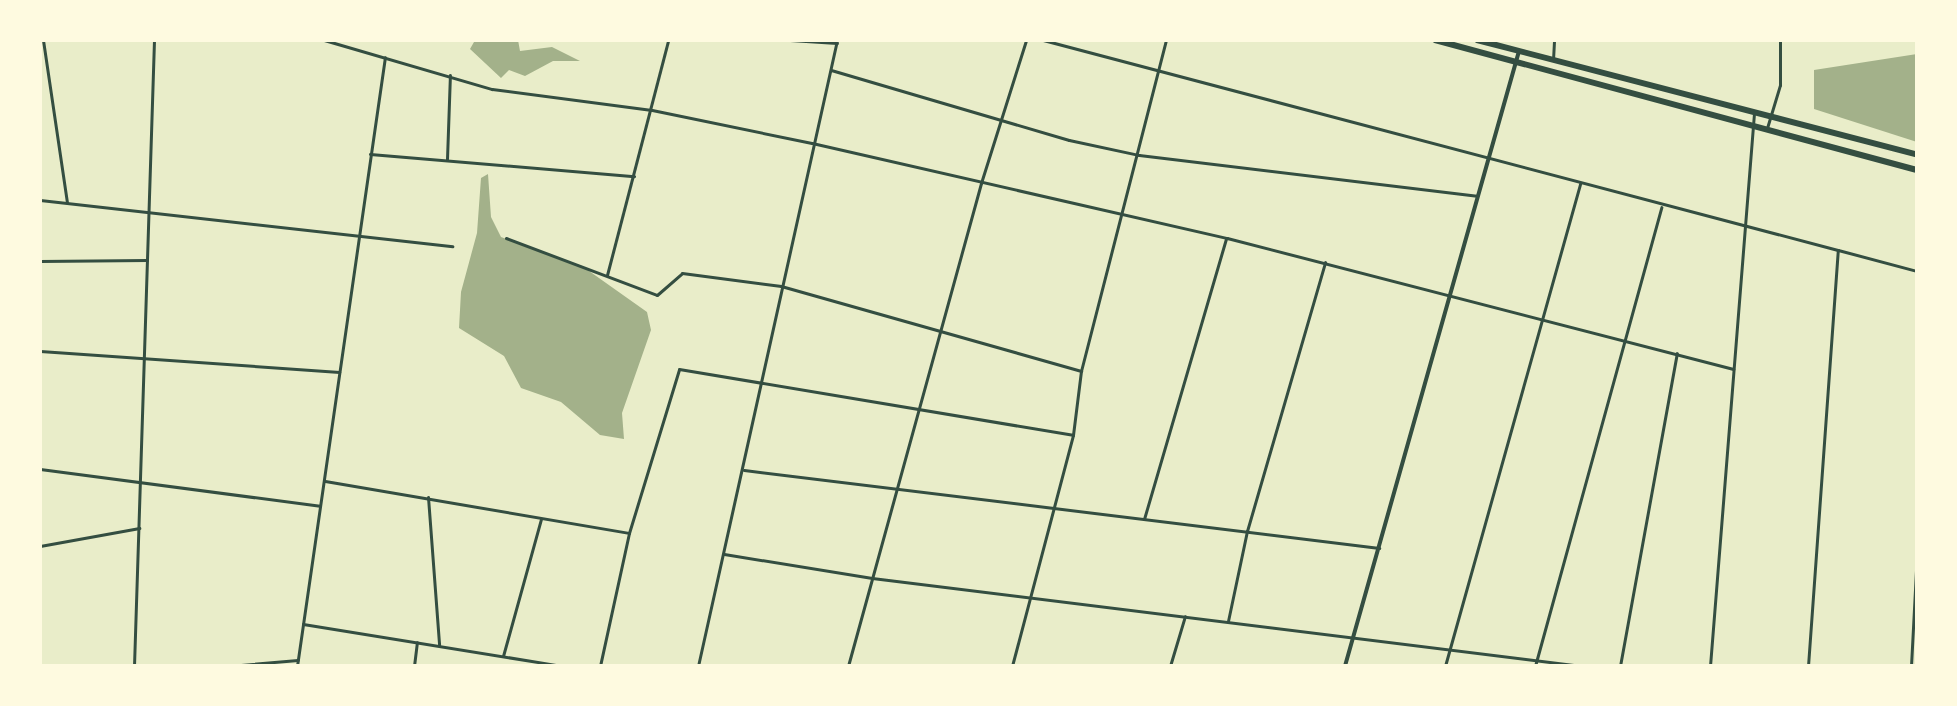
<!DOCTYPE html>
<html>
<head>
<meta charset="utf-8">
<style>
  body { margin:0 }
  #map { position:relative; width:1957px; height:706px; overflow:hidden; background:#e9edc9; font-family:Spectral,serif }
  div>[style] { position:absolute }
  .water>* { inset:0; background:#a3b18a }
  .minor>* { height:3px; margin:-1.5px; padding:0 1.5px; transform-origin:1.5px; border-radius:1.5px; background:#344e41 }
  .tertiary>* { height:4px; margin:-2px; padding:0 2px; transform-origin:2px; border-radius:2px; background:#344e41 }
  .trunk>* { height:6px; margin:-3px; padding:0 3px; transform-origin:3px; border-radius:3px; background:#344e41 }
  span { translate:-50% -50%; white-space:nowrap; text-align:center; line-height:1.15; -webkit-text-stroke:8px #fefae0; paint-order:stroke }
  .frame { position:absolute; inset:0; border:42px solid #fefae0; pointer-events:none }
</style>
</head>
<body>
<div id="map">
  <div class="water">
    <i style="clip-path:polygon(518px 40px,520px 51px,552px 47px,580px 61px,553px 61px,525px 76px,509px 70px,501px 78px,470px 49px,474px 42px)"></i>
    <i style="clip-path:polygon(1917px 54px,1917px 142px,1814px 109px,1814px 70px)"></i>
    <i style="clip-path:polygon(488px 174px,491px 217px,501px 237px,582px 266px,647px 312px,651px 330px,622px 413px,624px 439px,600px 435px,561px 402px,521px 388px,504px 356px,459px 328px,461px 292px,477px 233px,481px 178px)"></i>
  </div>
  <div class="minor">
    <i style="left:43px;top:40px;width:164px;rotate:81.6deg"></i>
    <i style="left:324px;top:40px;width:175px;rotate:16.3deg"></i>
    <i style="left:492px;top:89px;width:161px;rotate:7.5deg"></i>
    <i style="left:652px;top:110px;width:163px;rotate:11.7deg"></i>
    <i style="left:812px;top:143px;width:426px;rotate:12.9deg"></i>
    <i style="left:1227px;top:238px;width:523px;rotate:14.51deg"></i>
    <i style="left:790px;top:40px;width:47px;rotate:3.7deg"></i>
    <i style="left:1043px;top:40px;width:822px;rotate:14.8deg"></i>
    <i style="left:1553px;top:60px;width:20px;rotate:-87deg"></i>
    <i style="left:831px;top:70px;width:248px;rotate:16.4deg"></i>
    <i style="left:1069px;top:140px;width:72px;rotate:12.1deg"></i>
    <i style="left:1139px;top:155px;width:340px;rotate:6.9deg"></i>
    <i style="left:1767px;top:128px;width:45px;rotate:-73.2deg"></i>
    <i style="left:1780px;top:85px;width:45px;rotate:-90deg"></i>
    <i style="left:370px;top:154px;width:265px;rotate:4.8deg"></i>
    <i style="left:447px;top:159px;width:84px;rotate:-88deg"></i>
    <i style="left:40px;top:200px;width:415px;rotate:6.4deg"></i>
    <i style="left:506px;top:238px;width:161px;rotate:20.7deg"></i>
    <i style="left:657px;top:295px;width:33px;rotate:-41deg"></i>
    <i style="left:682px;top:273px;width:100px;rotate:7.5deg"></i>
    <i style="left:781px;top:286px;width:312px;rotate:15.8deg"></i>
    <i style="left:40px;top:261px;width:107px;rotate:-0.5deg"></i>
    <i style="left:607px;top:275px;width:243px;rotate:-75.4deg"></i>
    <i style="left:40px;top:351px;width:300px;rotate:4deg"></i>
    <i style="left:40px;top:469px;width:282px;rotate:7.5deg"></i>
    <i style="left:744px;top:470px;width:640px;rotate:7deg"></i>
    <i style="left:325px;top:481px;width:308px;rotate:9.7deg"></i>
    <i style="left:629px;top:533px;width:136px;rotate:102.3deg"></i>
    <i style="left:428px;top:497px;width:148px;rotate:85.7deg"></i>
    <i style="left:1144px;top:519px;width:292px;rotate:-73.7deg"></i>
    <i style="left:629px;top:533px;width:171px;rotate:-73deg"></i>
    <i style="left:679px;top:369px;width:399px;rotate:9.5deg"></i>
    <i style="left:40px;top:546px;width:101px;rotate:-10.3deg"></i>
    <i style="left:724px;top:554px;width:150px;rotate:9.2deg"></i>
    <i style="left:872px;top:578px;width:715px;rotate:7.07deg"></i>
    <i style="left:1228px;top:621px;width:92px;rotate:-78.1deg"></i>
    <i style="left:1247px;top:531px;width:280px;rotate:-73.8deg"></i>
    <i style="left:303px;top:624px;width:262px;rotate:9.2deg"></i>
    <i style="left:503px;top:656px;width:142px;rotate:-74.5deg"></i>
    <i style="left:134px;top:666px;width:626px;rotate:-88.17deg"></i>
    <i style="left:229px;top:666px;width:69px;rotate:-5deg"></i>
    <i style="left:297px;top:666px;width:615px;rotate:-81.78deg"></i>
    <i style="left:414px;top:666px;width:24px;rotate:-83deg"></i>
    <i style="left:698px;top:666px;width:641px;rotate:-77.48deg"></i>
    <i style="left:848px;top:666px;width:501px;rotate:-74.6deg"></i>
    <i style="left:981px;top:183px;width:150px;rotate:-72.5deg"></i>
    <i style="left:1012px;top:666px;width:239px;rotate:-75.2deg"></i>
    <i style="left:1073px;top:435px;width:64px;rotate:-82.9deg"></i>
    <i style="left:1081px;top:371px;width:342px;rotate:-75.6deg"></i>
    <i style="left:1170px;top:666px;width:52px;rotate:-73.3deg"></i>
    <i style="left:1445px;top:666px;width:501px;rotate:-74.35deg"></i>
    <i style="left:1535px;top:666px;width:476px;rotate:-74.6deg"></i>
    <i style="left:1620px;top:666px;width:318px;rotate:-79.7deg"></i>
    <i style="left:1710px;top:666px;width:555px;rotate:-85.45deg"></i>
    <i style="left:1808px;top:666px;width:417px;rotate:-85.9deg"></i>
    <i style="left:1838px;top:250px;width:82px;rotate:14.9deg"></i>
    <i style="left:1911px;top:666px;width:113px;rotate:-87deg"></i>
  </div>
  <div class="tertiary">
    <i style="left:1345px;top:666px;width:639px;rotate:-74.2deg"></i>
  </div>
  <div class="trunk">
    <i style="left:1435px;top:40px;width:499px;rotate:15.1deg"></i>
    <i style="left:1477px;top:40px;width:455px;rotate:14.6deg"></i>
  </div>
  <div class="frame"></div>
</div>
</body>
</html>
